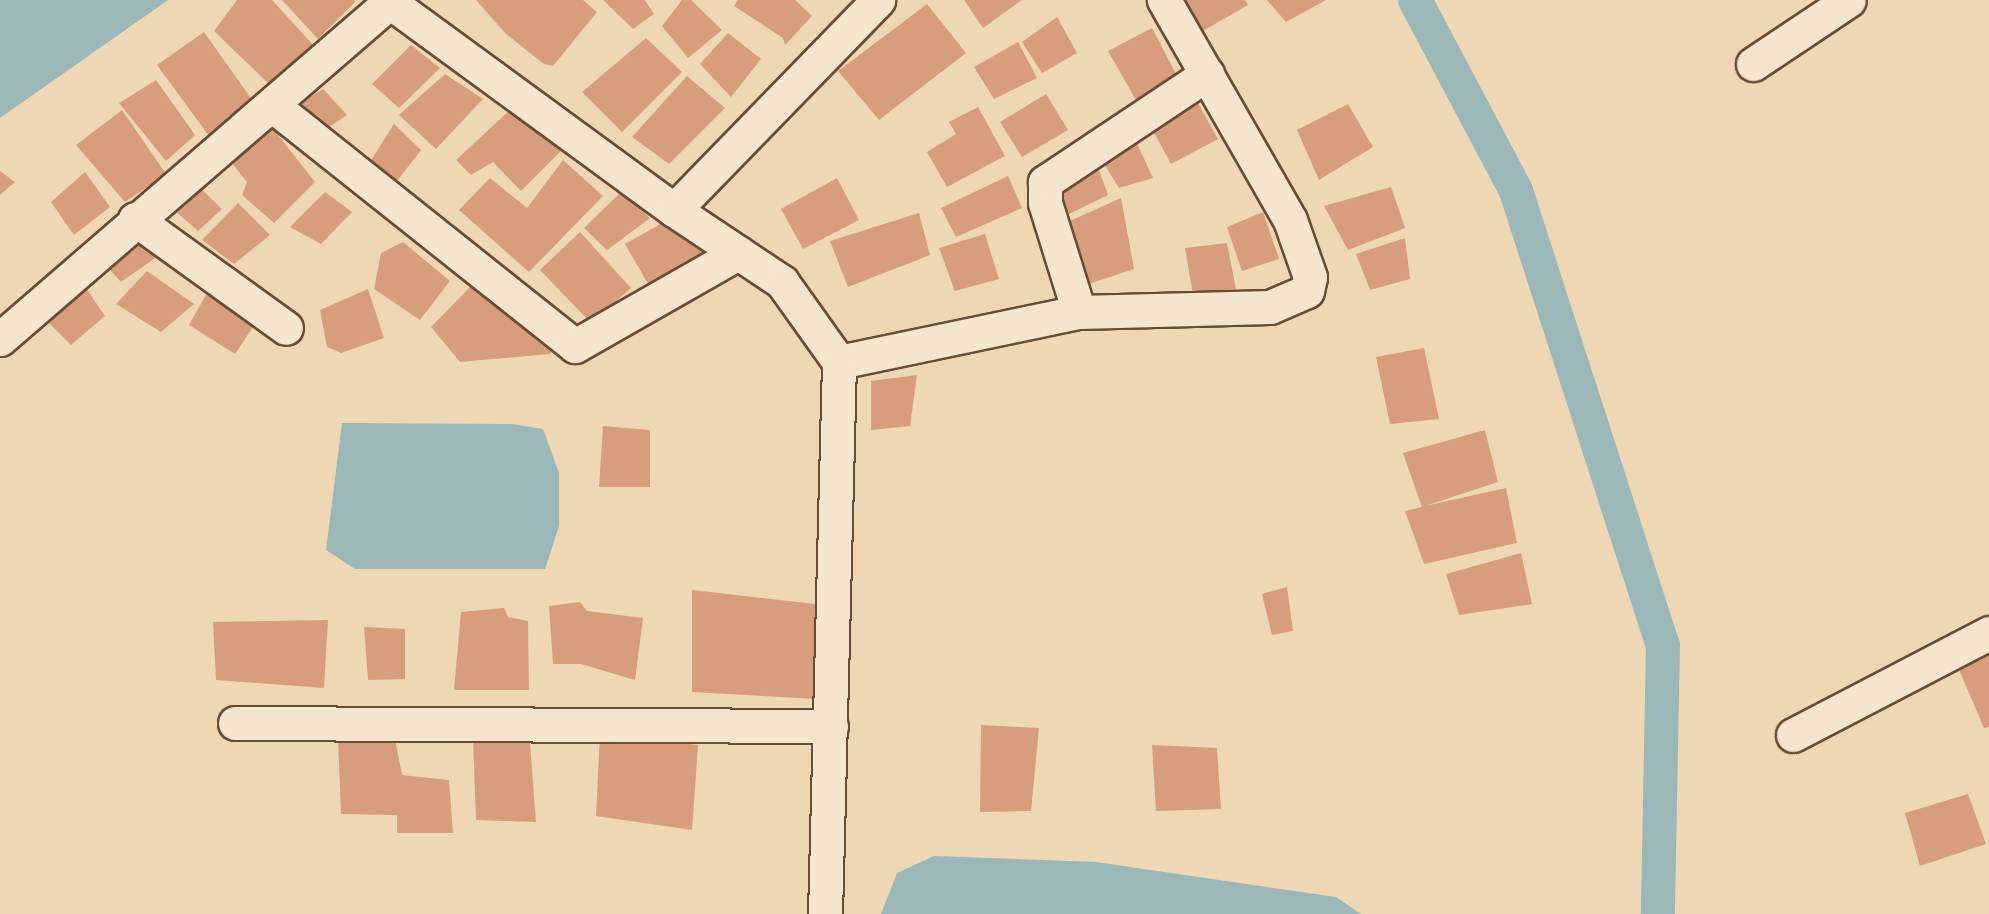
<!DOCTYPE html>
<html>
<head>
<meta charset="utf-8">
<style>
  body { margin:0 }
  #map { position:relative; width:1989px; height:914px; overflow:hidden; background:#eed7b5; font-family:"EB Garamond",serif }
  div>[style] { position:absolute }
  .water>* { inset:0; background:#9cb7b7 }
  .canal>* { height:34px; margin:-17px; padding:0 17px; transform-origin:17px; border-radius:17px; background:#9cb7b7 }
  .building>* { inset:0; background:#d89d7c }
  .roads { filter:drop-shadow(2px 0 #694c36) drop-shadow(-2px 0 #694c36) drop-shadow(0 2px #694c36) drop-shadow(0 -2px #694c36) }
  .minor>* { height:33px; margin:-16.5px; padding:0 16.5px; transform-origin:16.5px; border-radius:16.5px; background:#f4e5cf }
  .tertiary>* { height:33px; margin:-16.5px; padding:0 16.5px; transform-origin:16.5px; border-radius:16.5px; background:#f4e5cf }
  span { translate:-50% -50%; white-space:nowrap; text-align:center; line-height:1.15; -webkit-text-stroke:4.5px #f4e5cf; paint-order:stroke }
</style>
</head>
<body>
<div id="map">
  <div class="water">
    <i style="clip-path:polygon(0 0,168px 0,0 118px)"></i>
    <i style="clip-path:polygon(342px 423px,512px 424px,543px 429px,559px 473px,559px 526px,545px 569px,355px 569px,326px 550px)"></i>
    <i style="clip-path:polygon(934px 856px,1096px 862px,1336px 897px,1361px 914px,881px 914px,897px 873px)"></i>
  </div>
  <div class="canal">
    <i style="left:1415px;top:0;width:216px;rotate:62.1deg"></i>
    <i style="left:1516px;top:191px;width:477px;rotate:72.1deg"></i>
    <i style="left:1663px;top:645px;width:269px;rotate:91.1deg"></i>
  </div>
  <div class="building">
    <i style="clip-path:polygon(237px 0,272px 0,314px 46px,269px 84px,214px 31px)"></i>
    <i style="clip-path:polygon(282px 0,354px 0,355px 2px,318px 39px)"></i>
    <i style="clip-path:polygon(476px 0,583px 0,597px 12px,553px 66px,544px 64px,506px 34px)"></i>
    <i style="clip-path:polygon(603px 0,645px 0,654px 14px,633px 29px)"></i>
    <i style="clip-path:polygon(682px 0,691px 0,722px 30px,688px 58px,662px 26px)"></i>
    <i style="clip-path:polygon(738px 0,795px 0,812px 16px,785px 45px,783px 38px,734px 6px)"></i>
    <i style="clip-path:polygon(964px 0,1022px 0,983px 28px)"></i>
    <i style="clip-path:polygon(1173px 0,1245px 0,1248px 5px,1194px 36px)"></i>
    <i style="clip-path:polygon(1267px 0,1326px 0,1286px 22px)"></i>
    <i style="clip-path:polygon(927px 4px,966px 53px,879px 120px,838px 71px)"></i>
    <i style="clip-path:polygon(1057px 17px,1077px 53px,1042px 73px,1022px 42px)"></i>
    <i style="clip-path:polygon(1152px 28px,1178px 78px,1136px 100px,1108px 51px)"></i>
    <i style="clip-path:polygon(204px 32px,255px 104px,209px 136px,157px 65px)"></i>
    <i style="clip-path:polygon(728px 33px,761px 59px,731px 97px,700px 64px)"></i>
    <i style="clip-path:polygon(646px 38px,682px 72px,622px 132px,582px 92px)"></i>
    <i style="clip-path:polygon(1018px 42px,1037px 78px,994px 99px,974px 67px)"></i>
    <i style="clip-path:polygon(411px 45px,440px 68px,399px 108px,372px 84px)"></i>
    <i style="clip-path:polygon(445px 74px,483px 99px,436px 149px,399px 115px)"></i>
    <i style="clip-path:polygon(687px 76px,725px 108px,669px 164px,632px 137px)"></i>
    <i style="clip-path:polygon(156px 80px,195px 135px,166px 161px,119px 103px)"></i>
    <i style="clip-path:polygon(323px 89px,347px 115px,325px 130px,297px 105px)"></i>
    <i style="clip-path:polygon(1046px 94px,1068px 130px,1022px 157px,1000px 122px)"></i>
    <i style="clip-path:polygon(1198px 103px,1218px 139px,1171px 164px,1151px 127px)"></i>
    <i style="clip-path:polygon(1348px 104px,1373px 147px,1319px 180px,1297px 130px)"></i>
    <i style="clip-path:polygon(978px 107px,1005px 156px,947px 187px,927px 152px,956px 134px,949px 122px)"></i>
    <i style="clip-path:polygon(122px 110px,166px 174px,125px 202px,76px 145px)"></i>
    <i style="clip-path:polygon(510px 110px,562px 150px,521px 191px,493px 162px,471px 175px,456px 160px)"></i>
    <i style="clip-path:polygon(267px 121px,315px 182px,274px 223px,242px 195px,247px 182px,226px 156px)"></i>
    <i style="clip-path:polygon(394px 124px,421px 150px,394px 185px,370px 162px)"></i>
    <i style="clip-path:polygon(1133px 135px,1153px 178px,1119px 188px,1098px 154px)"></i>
    <i style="clip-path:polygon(1095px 159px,1108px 195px,1067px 215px,1052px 184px)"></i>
    <i style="clip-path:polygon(563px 160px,603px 196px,529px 272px,459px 210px,490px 178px,527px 208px)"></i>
    <i style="clip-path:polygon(0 171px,15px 182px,0 195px)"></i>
    <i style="clip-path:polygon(85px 172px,110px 207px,74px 235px,51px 202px)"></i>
    <i style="clip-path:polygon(1008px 176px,1022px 208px,956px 237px,941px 208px)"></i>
    <i style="clip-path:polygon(837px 178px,859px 220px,803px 249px,781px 209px)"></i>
    <i style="clip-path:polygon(192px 180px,222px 209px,198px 231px,166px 203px)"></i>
    <i style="clip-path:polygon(1391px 187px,1405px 228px,1348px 250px,1324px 206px)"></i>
    <i style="clip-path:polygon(622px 191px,650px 218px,607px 250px,584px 228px)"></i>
    <i style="clip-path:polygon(325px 192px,352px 212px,321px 244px,290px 227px)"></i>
    <i style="clip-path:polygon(1121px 198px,1134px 269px,1086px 285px,1061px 225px)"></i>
    <i style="clip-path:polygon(238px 203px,270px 235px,234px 264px,202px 240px)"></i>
    <i style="clip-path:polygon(1263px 212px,1279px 259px,1242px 271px,1227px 227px)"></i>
    <i style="clip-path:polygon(919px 213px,930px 255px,848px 287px,830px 241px)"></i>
    <i style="clip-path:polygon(671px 218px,708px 249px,650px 287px,625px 244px)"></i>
    <i style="clip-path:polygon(135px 231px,158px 256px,121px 282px,101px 260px)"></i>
    <i style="clip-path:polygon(580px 232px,631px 288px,591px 323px,540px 270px)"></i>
    <i style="clip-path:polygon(985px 234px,999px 279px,955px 291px,939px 248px)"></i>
    <i style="clip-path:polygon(1405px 238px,1410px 279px,1370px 290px,1356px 254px)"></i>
    <i style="clip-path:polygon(403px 242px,450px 281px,420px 320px,374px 289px,381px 253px)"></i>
    <i style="clip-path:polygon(1227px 243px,1238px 300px,1193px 295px,1185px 248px)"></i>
    <i style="clip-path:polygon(147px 271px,194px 304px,161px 332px,116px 304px)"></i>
    <i style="clip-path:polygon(81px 281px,105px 316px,71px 345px,44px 318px)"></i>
    <i style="clip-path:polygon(473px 284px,556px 349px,549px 354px,460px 362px,431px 327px)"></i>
    <i style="clip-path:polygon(368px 289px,384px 338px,341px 353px,327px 347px,320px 310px)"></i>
    <i style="clip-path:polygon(207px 293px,257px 321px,235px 354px,189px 325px)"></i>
    <i style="clip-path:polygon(1424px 348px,1439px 419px,1390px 424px,1376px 357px)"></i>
    <i style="clip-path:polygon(917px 375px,910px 426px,871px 430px,871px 381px)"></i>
    <i style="clip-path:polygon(603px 426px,650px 430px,650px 487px,599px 487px)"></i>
    <i style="clip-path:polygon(1485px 430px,1498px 482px,1425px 506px,1506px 488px,1517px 543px,1424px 564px,1405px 511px,1422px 507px,1403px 453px)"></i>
    <i style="clip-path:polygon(1521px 553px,1532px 604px,1459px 615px,1446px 574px)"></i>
    <i style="clip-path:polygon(1287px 587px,1293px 631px,1272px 635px,1262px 594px)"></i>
    <i style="clip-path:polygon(692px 590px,815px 604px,817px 699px,692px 692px)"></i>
    <i style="clip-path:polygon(580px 602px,587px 611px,643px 618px,635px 680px,581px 664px,553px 664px,549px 606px)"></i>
    <i style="clip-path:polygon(504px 608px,508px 617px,528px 621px,529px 690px,454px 690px,461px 612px)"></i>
    <i style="clip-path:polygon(328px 620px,324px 688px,216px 680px,213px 622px)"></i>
    <i style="clip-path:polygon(364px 627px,405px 629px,405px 679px,368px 680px)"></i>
    <i style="clip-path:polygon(1989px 650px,1989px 727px,1984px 728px,1957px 665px)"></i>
    <i style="clip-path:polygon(981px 725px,1039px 728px,1031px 811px,980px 812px)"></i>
    <i style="clip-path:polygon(600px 733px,698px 745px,692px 830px,596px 816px)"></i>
    <i style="clip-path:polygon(338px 738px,395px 739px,402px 775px,449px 780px,453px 833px,397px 833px,397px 815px,341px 814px)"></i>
    <i style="clip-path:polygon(473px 738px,530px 743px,536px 822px,476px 820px)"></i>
    <i style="clip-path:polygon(1152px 745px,1217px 748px,1221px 809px,1156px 811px)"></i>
    <i style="clip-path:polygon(1968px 794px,1986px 844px,1920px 866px,1905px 813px)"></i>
  </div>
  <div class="roads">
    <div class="minor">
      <i style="left:1753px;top:64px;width:115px;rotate:-33.7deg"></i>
      <i style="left:272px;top:105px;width:387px;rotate:38.5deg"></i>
      <i style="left:575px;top:346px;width:188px;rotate:-29.7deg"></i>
      <i style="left:674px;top:210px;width:293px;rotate:-45.8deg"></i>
      <i style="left:135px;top:219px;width:186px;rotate:35.8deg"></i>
      <i style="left:1079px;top:312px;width:114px;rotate:-107.3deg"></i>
      <i style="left:1045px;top:203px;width:21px;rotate:-90deg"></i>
      <i style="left:1045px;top:182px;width:195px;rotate:-33.7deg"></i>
      <i style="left:0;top:339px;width:518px;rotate:-40.85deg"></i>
      <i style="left:839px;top:362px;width:245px;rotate:-11.8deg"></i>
      <i style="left:1079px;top:312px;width:191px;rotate:-1.5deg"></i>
      <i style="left:1270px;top:307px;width:40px;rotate:-23.4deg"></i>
      <i style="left:1307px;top:291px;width:14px;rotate:-78deg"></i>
      <i style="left:1310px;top:277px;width:60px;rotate:-109.3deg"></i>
      <i style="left:1290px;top:220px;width:254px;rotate:-119.8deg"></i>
      <i style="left:235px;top:723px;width:596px;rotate:0.29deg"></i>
      <i style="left:1793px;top:735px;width:221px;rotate:-27.5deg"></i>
    </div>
    <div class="tertiary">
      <i style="left:387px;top:0;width:356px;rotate:36.2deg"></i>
      <i style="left:674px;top:210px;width:130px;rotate:33.7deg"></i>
      <i style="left:782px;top:282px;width:98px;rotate:54.5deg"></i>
      <i style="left:839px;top:362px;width:552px;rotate:91.45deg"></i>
    </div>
  </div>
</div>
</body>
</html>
